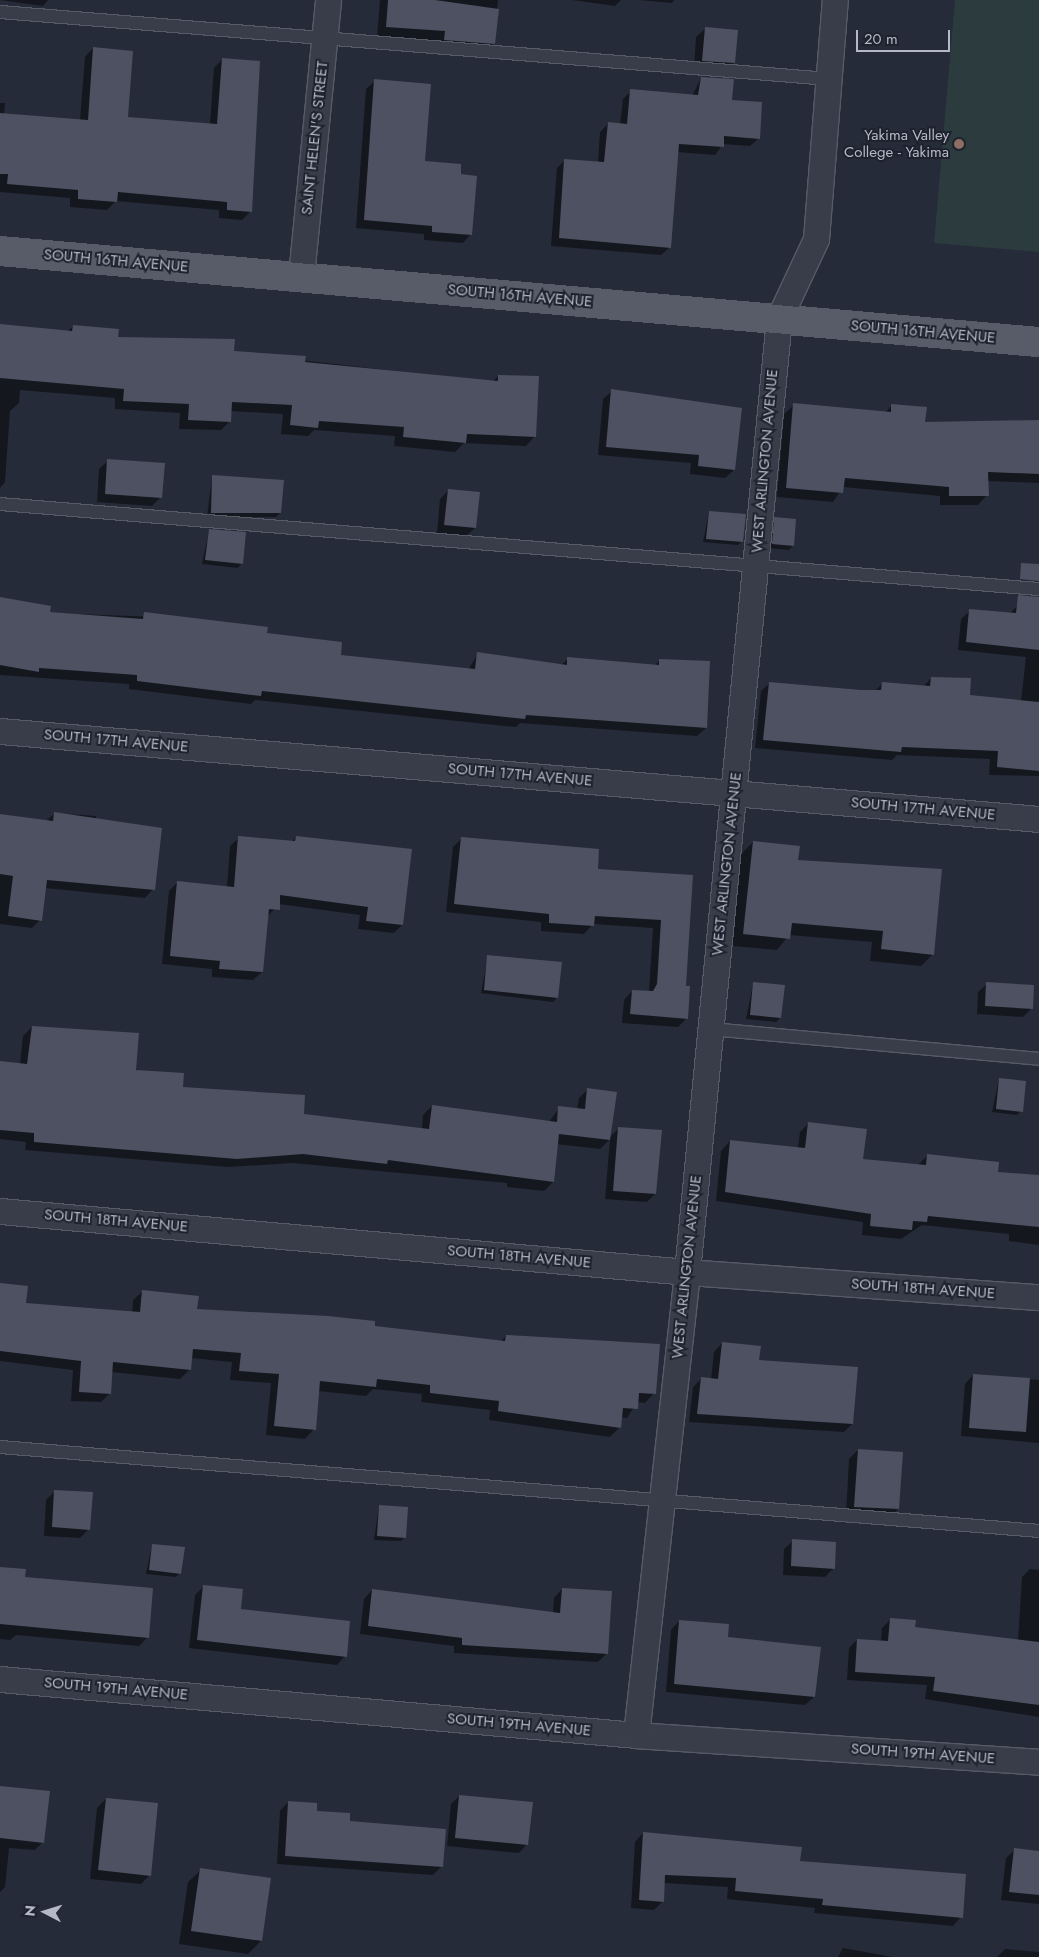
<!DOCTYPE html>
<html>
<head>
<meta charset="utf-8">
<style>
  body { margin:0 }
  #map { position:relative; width:1039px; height:1957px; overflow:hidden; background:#262b39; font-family:Jost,sans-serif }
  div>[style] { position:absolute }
  .green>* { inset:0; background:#2c3b3e }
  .shadow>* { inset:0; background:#0007 }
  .building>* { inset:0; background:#4d5161 }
  .roads { filter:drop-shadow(1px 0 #575b67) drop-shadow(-1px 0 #575b67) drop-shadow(0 1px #575b67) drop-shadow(0 -1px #575b67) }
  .lane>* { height:12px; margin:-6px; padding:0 6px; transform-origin:6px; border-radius:6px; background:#393d49 }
  .street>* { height:25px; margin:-12.5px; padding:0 12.5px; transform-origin:12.5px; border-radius:12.5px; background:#393d49 }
  .primary>* { height:28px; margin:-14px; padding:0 14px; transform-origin:14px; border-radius:14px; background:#585c69 }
  .dots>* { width:14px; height:14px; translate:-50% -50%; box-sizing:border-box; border:2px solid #1e222e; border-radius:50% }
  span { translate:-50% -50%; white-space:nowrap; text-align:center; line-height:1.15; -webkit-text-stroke:4px #1e222e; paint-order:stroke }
  .poi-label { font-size:15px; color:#b5b8c5 }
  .right { translate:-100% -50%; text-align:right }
  .street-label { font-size:15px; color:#b5b8c5 }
  .north { position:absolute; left:20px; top:1887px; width:50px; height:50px; -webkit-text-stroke:4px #1e222e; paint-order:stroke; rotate:275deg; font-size:14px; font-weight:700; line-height:20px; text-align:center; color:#b5b8c5 }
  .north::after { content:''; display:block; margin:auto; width:18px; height:22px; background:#b5b8c5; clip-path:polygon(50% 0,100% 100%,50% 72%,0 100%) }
  .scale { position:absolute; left:856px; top:30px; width:94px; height:22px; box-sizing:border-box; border:2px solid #b5b8c5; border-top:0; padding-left:6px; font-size:15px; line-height:18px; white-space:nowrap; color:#b5b8c5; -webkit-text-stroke:4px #1e222e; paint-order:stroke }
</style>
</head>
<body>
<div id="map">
  <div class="green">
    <i style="clip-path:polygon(955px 0,1039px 0,1039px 252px,934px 243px)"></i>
  </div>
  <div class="shadow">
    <i style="clip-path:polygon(0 0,48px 0,43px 6px)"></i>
    <i style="clip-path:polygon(380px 0,498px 0,494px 43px,484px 53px,435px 49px,436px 41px,377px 36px)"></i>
    <i style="clip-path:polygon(572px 0,621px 0,615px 6px)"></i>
    <i style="clip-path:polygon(639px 0,674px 0,672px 3px)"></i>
    <i style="clip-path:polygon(705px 29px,734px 63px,725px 71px,694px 69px,696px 37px)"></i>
    <i style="clip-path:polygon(93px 48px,126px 118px,210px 124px,214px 68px,223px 59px,250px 212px,242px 220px,219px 218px,219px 210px,116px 201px,107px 210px,70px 207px,70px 198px,0 192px,0 103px,5px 103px,4px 115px,80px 121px,85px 57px)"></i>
    <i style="clip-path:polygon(701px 78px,730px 101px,759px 138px,750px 146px,723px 144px,715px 155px,677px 152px,670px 247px,661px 255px,551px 246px,557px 168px,565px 160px,598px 162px,600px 132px,608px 124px,620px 125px,623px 99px,631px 91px,692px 96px)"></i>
    <i style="clip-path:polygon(375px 81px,423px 162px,459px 175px,471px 234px,463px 243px,424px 240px,424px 234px,356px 228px,366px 89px)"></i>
    <i style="clip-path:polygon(0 326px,68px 331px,73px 326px,117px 339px,492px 382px,498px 376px,535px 436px,526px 446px,464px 443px,455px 452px,394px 446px,395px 436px,314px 430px,308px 436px,281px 434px,283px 414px,230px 411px,230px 421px,221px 430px,179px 429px,180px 413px,115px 409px,115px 398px,20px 390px,19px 403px,10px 411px,5px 482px,0 488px)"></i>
    <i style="clip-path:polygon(612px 391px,734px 470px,725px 478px,690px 474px,691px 463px,598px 455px,603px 399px)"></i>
    <i style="clip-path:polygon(794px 405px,885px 413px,892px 405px,924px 423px,1039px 423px,1039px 483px,987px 481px,987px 495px,978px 505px,940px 505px,940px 496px,843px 487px,833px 502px,777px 497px,784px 414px)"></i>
    <i style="clip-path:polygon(108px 461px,161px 497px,152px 506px,97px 502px,99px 469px)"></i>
    <i style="clip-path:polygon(212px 476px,280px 513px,276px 517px,207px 517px)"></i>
    <i style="clip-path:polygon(449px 490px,475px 528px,466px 536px,437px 533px,440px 499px)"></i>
    <i style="clip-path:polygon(709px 512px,742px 541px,738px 545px,703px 542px)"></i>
    <i style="clip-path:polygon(775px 518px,793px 546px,789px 550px,768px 548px)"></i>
    <i style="clip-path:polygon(209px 531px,242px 563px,238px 568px,202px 564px)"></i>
    <i style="clip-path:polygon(0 598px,48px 613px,186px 618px,339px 656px,468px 670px,478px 654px,561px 665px,568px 659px,654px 666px,660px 660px,706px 728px,697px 736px,520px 723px,516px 727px,255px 700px,251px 704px,129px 689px,129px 684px,0 675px)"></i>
    <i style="clip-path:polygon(1018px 605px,1039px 607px,1039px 776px,989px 775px,990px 759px,897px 755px,892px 760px,755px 748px,761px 691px,770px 683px,861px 692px,875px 691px,882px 684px,923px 687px,931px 678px,969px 697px,1021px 702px,1026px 657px,958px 650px,961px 619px,970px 611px,1009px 614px)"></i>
    <i style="clip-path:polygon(55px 813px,96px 816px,96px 822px,153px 889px,145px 898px,45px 888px,40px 920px,32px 928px,0 924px,0 816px,46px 821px)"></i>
    <i style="clip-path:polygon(296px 837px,402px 925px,394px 933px,358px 929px,360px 915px,279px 904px,267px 917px,262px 972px,253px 980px,212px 977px,212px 969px,162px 964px,169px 891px,178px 882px,227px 887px,230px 846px,239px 838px,291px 842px)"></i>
    <i style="clip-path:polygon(462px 838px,597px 870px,692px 877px,684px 987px,687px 1018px,678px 1027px,622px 1023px,624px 1000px,632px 991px,649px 992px,653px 928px,593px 924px,584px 934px,541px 931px,541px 922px,446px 912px,453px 847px)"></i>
    <i style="clip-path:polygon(753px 842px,797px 862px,940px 870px,933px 954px,921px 966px,870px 961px,872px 942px,789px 935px,777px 950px,732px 946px,741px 854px)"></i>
    <i style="clip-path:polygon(488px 956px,557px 998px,553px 1002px,481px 993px)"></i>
    <i style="clip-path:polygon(753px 984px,780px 1018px,776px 1022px,746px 1019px)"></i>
    <i style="clip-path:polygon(987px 984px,1031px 1009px,1023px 1017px,977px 1014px,978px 992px)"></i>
    <i style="clip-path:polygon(32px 1027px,182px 1088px,303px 1116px,422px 1129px,423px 1115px,432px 1106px,549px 1122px,559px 1108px,577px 1110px,579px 1098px,588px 1089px,610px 1137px,619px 1128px,655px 1194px,647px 1202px,605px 1199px,610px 1139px,600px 1149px,556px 1144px,553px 1182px,544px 1191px,507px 1187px,507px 1183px,293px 1163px,228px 1167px,25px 1150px,26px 1142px,0 1139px,0 1063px,20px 1064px,23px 1036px)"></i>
    <i style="clip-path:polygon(999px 1079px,1021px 1111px,1017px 1115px,992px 1112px)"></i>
    <i style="clip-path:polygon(809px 1123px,862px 1160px,918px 1165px,927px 1156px,996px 1173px,1039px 1176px,1039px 1245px,1009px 1241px,1009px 1234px,922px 1225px,901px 1239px,862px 1235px,863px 1222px,716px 1201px,721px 1151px,730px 1141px,798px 1148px,800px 1132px)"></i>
    <i style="clip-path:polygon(0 1284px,25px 1304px,132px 1313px,133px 1300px,143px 1291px,196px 1310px,501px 1341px,506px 1336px,654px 1393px,645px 1403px,637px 1402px,627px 1418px,620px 1417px,620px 1427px,610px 1437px,489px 1420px,490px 1410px,421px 1402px,422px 1394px,373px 1389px,366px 1396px,318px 1391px,314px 1429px,305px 1439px,266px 1435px,271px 1383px,230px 1380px,232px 1362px,191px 1358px,189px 1370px,180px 1379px,111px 1372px,110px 1393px,101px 1402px,71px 1401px,73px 1370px,0 1361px)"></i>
    <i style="clip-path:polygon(722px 1343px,758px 1362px,852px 1424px,844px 1432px,689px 1422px,693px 1387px,702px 1378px,711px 1379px,714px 1352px)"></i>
    <i style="clip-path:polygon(973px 1375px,1039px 1380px,1039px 1443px,961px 1436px,965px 1384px)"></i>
    <i style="clip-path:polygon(858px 1450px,898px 1509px,890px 1518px,846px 1515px,849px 1459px)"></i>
    <i style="clip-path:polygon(55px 1491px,89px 1529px,80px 1538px,44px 1536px,46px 1500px)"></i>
    <i style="clip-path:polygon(379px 1507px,405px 1537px,401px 1541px,374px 1540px)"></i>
    <i style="clip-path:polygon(793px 1541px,834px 1568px,825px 1577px,783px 1575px,784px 1549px)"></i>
    <i style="clip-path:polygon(152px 1545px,180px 1573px,176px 1577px,146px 1574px)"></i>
    <i style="clip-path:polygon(0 1569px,24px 1578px,148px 1637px,139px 1646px,16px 1635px,10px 1640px,0 1639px)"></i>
    <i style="clip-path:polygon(1030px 1569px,1039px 1570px,1039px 1717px,925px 1699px,927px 1685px,847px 1680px,849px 1648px,857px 1640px,881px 1642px,882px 1628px,890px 1620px,914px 1628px,1018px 1641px,1022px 1577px)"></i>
    <i style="clip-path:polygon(204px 1586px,240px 1610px,345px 1656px,337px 1665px,189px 1648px,195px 1595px)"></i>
    <i style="clip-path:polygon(562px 1589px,607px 1653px,598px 1662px,454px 1653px,454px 1646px,360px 1634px,364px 1599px,372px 1590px,553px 1613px,554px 1598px)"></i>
    <i style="clip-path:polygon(679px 1621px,726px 1638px,814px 1697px,805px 1705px,666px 1692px,671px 1630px)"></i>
    <i style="clip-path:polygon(0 1787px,43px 1842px,35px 1850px,9px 1848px,5px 1887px,0 1892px)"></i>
    <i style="clip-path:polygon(459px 1796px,527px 1844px,519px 1853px,447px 1846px,451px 1804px)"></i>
    <i style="clip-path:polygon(106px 1799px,149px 1876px,141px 1884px,90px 1879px,97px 1808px)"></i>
    <i style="clip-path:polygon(288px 1802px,348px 1822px,441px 1867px,433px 1875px,277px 1864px,280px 1811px)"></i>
    <i style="clip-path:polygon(643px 1833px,799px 1862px,961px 1917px,953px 1926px,814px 1913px,815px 1908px,727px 1899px,728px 1887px,664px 1883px,663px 1901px,654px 1910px,631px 1908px,635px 1842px)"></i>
    <i style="clip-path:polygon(1015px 1850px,1039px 1853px,1039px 1904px,1001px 1900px,1006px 1858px)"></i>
    <i style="clip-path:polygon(201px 1870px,261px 1941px,248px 1954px,179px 1944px,188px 1882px)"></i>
    <i style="clip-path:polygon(843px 1948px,893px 1957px,838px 1957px)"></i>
    <i style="clip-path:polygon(1005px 1949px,1039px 1952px,1039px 1957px,997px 1957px)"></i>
  </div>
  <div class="building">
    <i style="clip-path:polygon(388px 0,435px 0,499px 9px,495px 44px,444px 40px,445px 31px,386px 27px)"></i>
    <i style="clip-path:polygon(705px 27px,738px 30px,735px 63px,702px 61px)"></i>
    <i style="clip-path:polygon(93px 47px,133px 51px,128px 117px,217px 124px,222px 58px,260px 61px,252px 212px,227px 210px,227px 202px,118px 192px,117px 202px,78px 199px,78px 190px,7px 184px,8px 174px,0 174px,0 113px,88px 120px)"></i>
    <i style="clip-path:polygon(701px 77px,734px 79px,732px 100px,762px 102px,760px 139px,724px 136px,724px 147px,679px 144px,671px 248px,559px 238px,564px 159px,604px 162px,608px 122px,627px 124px,630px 89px,698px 95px)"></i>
    <i style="clip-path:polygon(374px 79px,431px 84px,425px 161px,461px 164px,461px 174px,477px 176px,472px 235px,432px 232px,432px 226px,364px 220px)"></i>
    <i style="clip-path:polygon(0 324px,72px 331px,73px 325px,119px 329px,118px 337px,235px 339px,234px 351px,306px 356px,305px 362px,498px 381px,498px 375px,539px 376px,536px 437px,467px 434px,466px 443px,403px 437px,404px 427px,319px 421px,318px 428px,290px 425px,292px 405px,232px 402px,231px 422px,188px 420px,189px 404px,123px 401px,124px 389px,0 378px)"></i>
    <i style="clip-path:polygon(611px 389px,742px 408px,735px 470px,698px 466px,699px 455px,606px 447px)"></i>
    <i style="clip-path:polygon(793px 403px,891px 412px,891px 404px,927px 407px,925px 422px,1039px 420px,1039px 474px,988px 472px,989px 496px,949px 496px,949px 487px,845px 478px,843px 493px,786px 488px)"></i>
    <i style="clip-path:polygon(107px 459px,165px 463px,162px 498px,105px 494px)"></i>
    <i style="clip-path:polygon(212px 475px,284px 480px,281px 513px,211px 513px)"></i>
    <i style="clip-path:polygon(448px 489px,480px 492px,476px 528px,444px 525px)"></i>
    <i style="clip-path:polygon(709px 511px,746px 514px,743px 542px,706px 539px)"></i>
    <i style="clip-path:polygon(774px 517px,796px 519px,794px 546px,772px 544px)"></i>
    <i style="clip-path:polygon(209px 529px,246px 532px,243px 564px,205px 560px)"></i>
    <i style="clip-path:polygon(1021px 563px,1039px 564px,1039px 581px,1020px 579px)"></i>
    <i style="clip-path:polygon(1018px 595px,1039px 597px,1039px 650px,966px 642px,969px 609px,1016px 613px)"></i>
    <i style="clip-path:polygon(0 597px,51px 606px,50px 612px,143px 619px,144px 612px,268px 627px,267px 633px,342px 642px,341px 655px,475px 669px,477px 652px,567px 665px,567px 657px,659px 665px,659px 659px,710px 661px,707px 728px,526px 715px,525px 719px,262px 691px,261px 696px,137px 681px,137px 675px,39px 668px,39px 672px,0 665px)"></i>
    <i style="clip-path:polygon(931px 677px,971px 678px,970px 695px,1039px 702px,1039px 771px,997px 767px,998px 751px,902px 747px,901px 752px,763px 740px,769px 682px,861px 690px,881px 690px,882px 682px,930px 686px)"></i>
    <i style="clip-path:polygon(54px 812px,162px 828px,155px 890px,47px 880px,42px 921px,8px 916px,13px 876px,0 874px,0 814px,53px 821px)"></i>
    <i style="clip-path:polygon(238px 836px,295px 841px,296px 836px,412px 849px,403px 925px,366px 921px,368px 907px,280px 895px,280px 910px,269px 909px,263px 972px,219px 969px,220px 961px,170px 956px,177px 881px,234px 887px)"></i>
    <i style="clip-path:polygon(461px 837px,599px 849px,598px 869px,693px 875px,686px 986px,690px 986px,688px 1019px,630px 1014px,632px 990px,653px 991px,657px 984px,661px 920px,595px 916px,594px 926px,549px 923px,549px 914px,454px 904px)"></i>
    <i style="clip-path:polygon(753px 841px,800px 846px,798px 860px,942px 869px,934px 955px,881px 949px,883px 931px,792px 923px,790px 939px,743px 934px)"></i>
    <i style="clip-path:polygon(487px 955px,562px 962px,558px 998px,484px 990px)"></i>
    <i style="clip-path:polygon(753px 982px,785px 985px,781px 1018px,750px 1015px)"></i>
    <i style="clip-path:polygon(986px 982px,1034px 985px,1033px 1009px,985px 1006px)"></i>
    <i style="clip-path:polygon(32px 1026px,139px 1033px,136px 1070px,184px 1073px,183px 1087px,305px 1095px,304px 1114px,429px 1129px,432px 1105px,557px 1122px,558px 1106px,585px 1109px,587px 1088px,617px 1092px,610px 1140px,559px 1134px,554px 1182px,388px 1160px,387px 1164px,303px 1154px,237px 1159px,34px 1142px,34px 1133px,0 1130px,0 1061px,27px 1064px)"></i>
    <i style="clip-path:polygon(999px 1078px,1026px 1081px,1023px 1112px,996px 1109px)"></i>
    <i style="clip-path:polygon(808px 1122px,867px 1129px,863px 1159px,926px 1165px,927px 1154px,999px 1162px,998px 1172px,1039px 1175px,1039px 1227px,928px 1216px,927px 1222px,913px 1221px,912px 1230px,870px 1226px,871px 1214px,725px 1192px,730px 1140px,805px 1148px)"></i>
    <i style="clip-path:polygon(618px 1127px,662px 1130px,656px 1194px,613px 1191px)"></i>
    <i style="clip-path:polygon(0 1283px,28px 1286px,26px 1303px,140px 1312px,142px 1290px,199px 1296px,197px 1309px,328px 1316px,375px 1321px,375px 1326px,505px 1341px,506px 1335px,660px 1344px,656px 1394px,639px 1393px,638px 1409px,623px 1408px,621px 1428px,498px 1411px,499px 1401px,430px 1393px,430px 1385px,377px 1379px,376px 1387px,320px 1381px,316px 1430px,274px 1426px,279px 1374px,239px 1371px,241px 1353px,193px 1349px,191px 1370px,113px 1362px,111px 1394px,79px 1392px,81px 1361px,0 1351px)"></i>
    <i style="clip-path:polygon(722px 1342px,761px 1346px,759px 1360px,858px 1367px,853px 1424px,697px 1414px,701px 1377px,718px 1379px)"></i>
    <i style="clip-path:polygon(973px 1374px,1030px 1378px,1026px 1432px,969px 1428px)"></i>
    <i style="clip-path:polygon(858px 1449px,903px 1452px,899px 1509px,854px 1507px)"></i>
    <i style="clip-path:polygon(54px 1490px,93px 1492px,90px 1530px,52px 1527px)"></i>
    <i style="clip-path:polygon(379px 1505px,408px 1507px,406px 1538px,377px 1536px)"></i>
    <i style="clip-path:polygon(792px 1539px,836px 1542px,835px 1569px,791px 1566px)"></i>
    <i style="clip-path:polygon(152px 1544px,185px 1547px,181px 1574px,149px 1570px)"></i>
    <i style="clip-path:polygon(0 1567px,26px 1569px,25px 1577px,153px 1588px,149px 1638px,0 1624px)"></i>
    <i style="clip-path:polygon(203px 1585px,243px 1589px,241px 1609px,350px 1621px,347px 1657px,197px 1640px)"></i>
    <i style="clip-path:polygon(562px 1588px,612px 1591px,608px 1654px,462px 1645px,462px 1638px,368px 1626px,372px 1589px,560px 1613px)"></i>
    <i style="clip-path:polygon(890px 1618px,916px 1620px,915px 1627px,1039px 1642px,1039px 1705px,933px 1691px,935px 1677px,855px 1672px,857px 1639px,888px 1641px)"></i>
    <i style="clip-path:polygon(679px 1620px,729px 1624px,728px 1637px,821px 1647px,815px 1697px,674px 1684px)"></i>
    <i style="clip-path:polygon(0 1786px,50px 1791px,44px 1843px,0 1838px)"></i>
    <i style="clip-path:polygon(459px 1795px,533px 1802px,528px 1845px,455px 1838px)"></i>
    <i style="clip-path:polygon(106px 1798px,158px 1803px,151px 1876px,98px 1870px)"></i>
    <i style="clip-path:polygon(288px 1801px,317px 1803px,317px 1811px,350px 1813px,350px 1821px,446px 1829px,443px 1867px,285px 1856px)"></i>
    <i style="clip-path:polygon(643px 1832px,802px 1847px,800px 1861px,966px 1874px,963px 1918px,822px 1905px,823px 1899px,735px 1891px,736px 1878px,665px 1875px,664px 1902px,639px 1900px)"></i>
    <i style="clip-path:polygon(1014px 1848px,1039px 1851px,1039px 1895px,1009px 1892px)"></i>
    <i style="clip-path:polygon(200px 1868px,271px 1878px,262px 1941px,191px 1931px)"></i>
  </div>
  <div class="roads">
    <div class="lane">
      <i style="left:0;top:12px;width:832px;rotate:4.62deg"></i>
      <i style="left:0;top:504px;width:1042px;rotate:4.68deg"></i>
      <i style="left:711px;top:1029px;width:329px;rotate:5.2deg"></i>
      <i style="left:0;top:1447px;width:1042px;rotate:4.62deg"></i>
    </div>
    <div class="street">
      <i style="left:301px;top:276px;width:277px;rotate:-84.4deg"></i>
      <i style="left:0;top:731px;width:1043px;rotate:4.84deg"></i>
      <i style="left:0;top:1211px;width:690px;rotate:5.07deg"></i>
      <i style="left:687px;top:1272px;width:353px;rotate:4.1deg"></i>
      <i style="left:0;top:1679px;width:638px;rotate:5.03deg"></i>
      <i style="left:636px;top:1735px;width:404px;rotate:3.8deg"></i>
      <i style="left:636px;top:1735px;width:466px;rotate:-83.7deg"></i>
      <i style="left:687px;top:1272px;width:958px;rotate:-84.49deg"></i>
      <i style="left:779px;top:318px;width:87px;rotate:-64.9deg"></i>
      <i style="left:816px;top:239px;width:240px;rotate:-85.5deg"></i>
    </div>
    <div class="primary">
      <i style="left:0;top:251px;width:1043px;rotate:5.01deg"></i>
    </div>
  </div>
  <div class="dots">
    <i style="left:959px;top:144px;background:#8d6e63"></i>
  </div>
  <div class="poi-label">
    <span class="right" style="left:949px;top:144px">Yakima Valley<br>College - Yakima</span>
  </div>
  <div class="street-label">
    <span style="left:315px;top:138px;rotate:-84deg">SAINT HELEN'S STREET</span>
    <span style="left:116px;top:261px;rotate:5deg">SOUTH 16TH AVENUE</span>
    <span style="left:520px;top:296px;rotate:5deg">SOUTH 16TH AVENUE</span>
    <span style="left:923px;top:332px;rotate:5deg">SOUTH 16TH AVENUE</span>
    <span style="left:765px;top:461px;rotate:-85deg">WEST ARLINGTON AVENUE</span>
    <span style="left:116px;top:741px;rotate:5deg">SOUTH 17TH AVENUE</span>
    <span style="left:520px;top:775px;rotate:5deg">SOUTH 17TH AVENUE</span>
    <span style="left:923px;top:809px;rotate:5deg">SOUTH 17TH AVENUE</span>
    <span style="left:727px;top:864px;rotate:-84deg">WEST ARLINGTON AVENUE</span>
    <span style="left:116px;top:1221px;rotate:5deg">SOUTH 18TH AVENUE</span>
    <span style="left:519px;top:1257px;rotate:5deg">SOUTH 18TH AVENUE</span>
    <span style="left:687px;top:1267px;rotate:-84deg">WEST ARLINGTON AVENUE</span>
    <span style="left:923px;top:1289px;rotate:4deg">SOUTH 18TH AVENUE</span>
    <span style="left:116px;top:1689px;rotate:5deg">SOUTH 19TH AVENUE</span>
    <span style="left:519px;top:1725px;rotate:5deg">SOUTH 19TH AVENUE</span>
    <span style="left:923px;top:1754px;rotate:4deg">SOUTH 19TH AVENUE</span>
  </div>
  <div class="north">N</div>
  <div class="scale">20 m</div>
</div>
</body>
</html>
